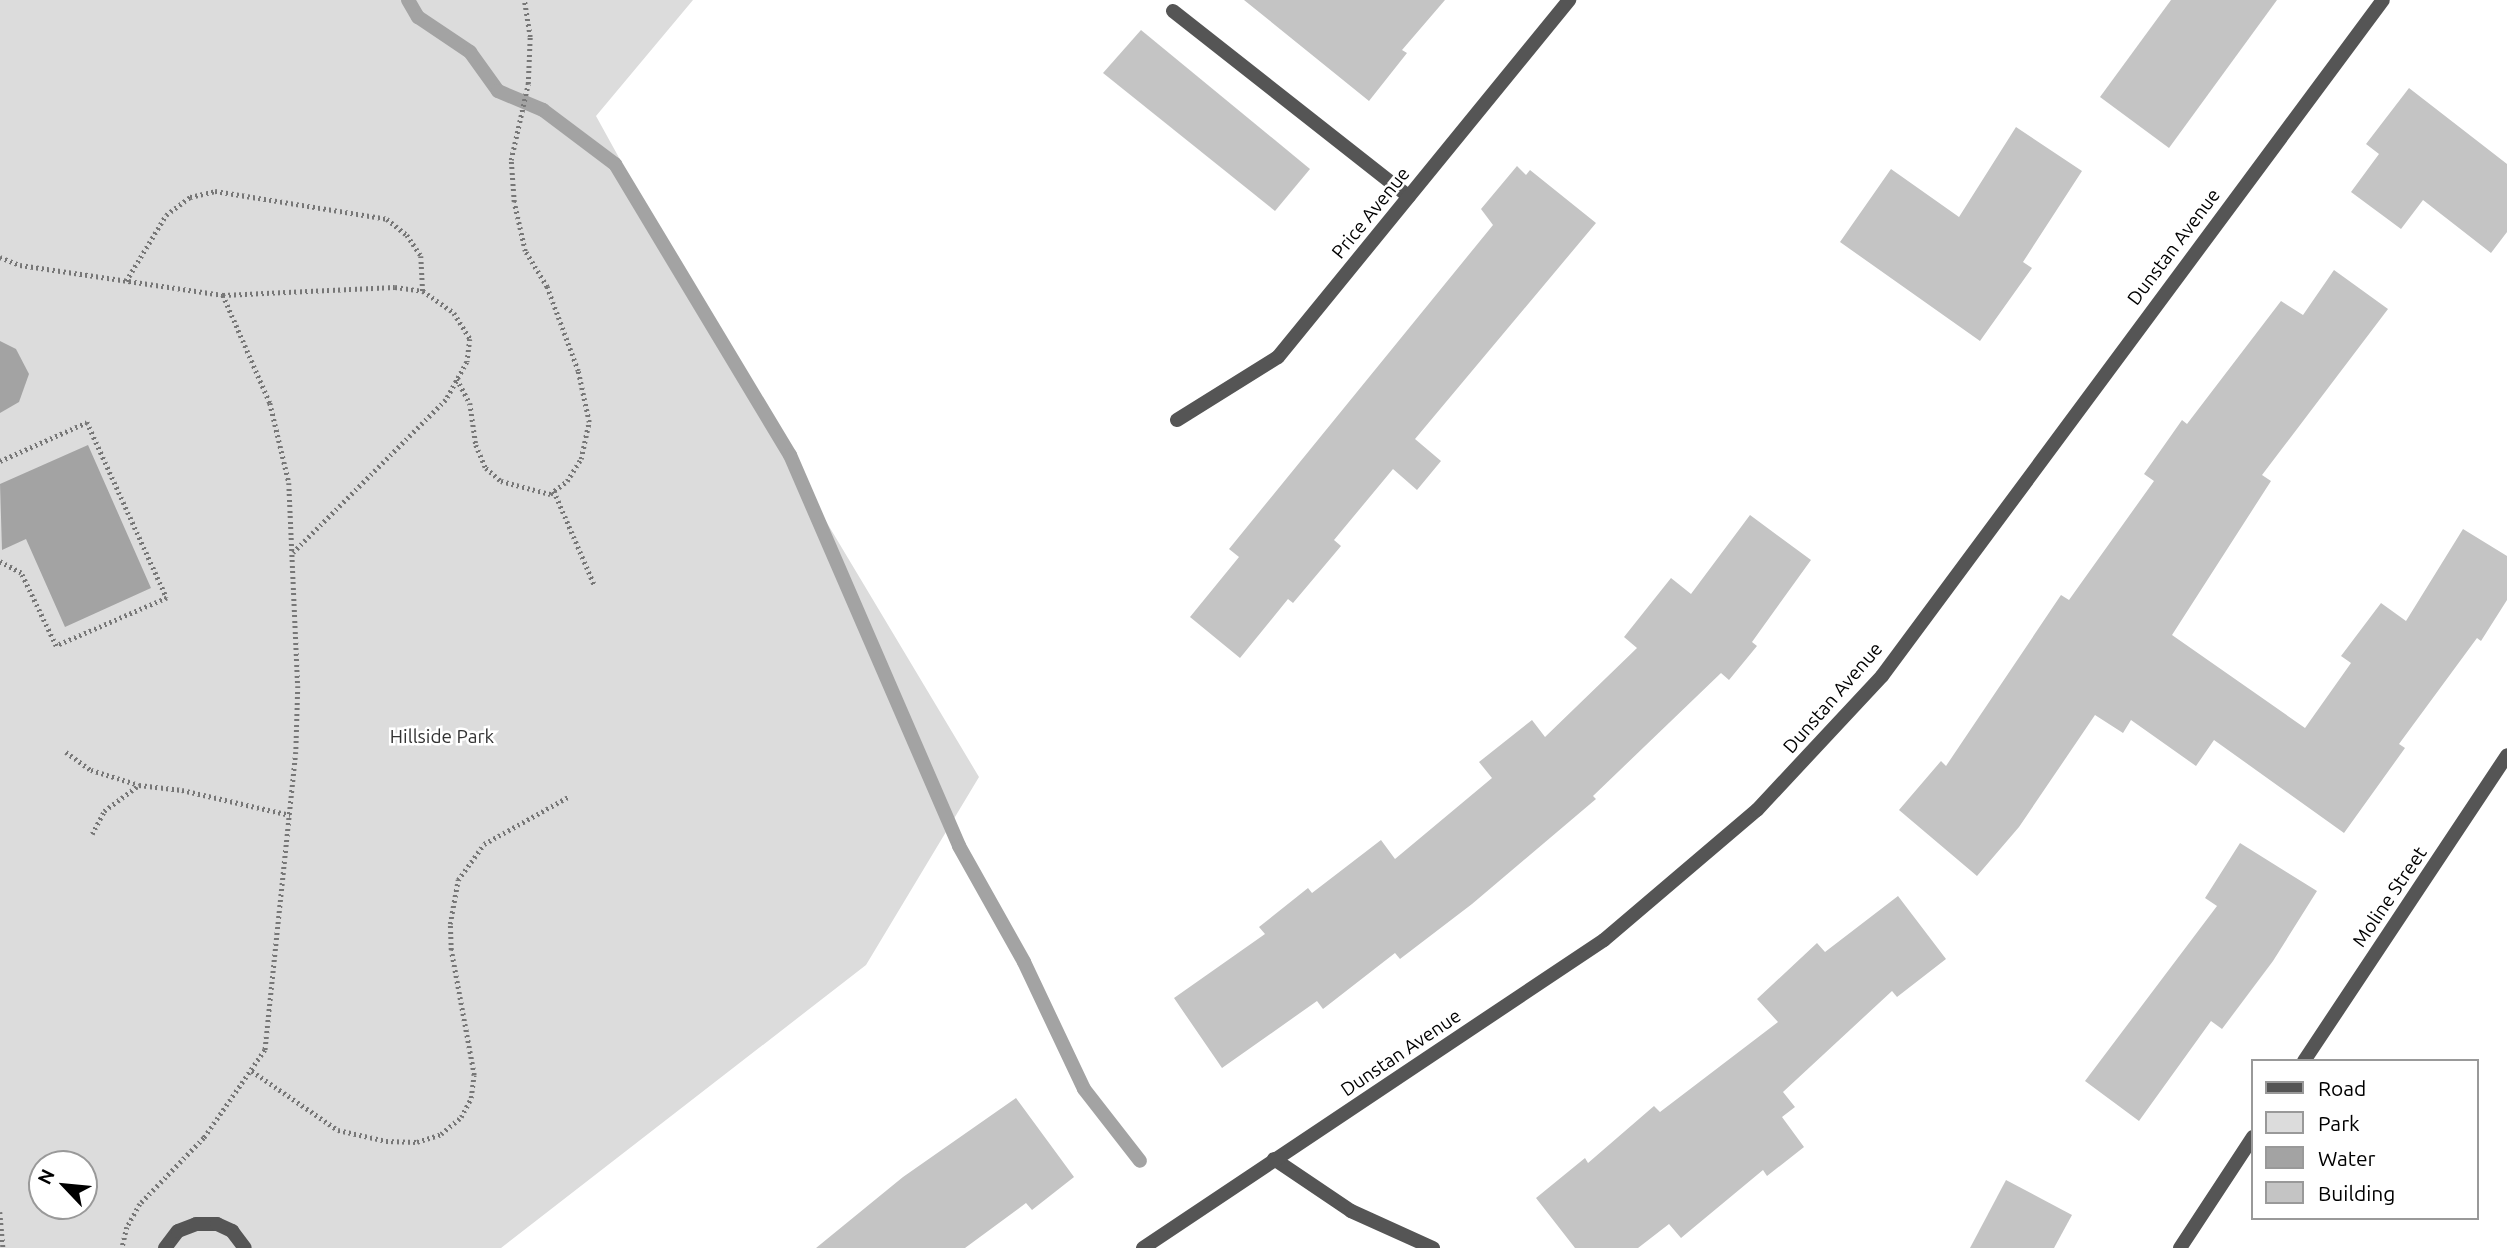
<!DOCTYPE html>
<html>
<head>
<meta charset="utf-8">
<style>
  body { margin:0 }
  #map { position:relative; width:2507px; height:1248px; overflow:hidden; background:#fff; font-family:Ubuntu,sans-serif }
  div>[style] { position:absolute }
  .green>* { inset:0; background:#dcdcdc }
  .water>* { inset:0; background:#a3a3a3 }
  .stream>* { height:14px; margin:-7px; padding:0 7px; transform-origin:7px; border-radius:7px; background:#a3a3a3 }
  .building>* { inset:0; background:#c4c4c4 }
  .path>* { height:4.5px; margin-top:-2.25px; transform-origin:0; background:repeating-linear-gradient(90deg,#777 0 2px,transparent 0 5.5px) }
  .service>* { height:14px; margin:-7px; padding:0 7px; transform-origin:7px; border-radius:7px; background:#555 }
  .minor>* { height:14px; margin:-7px; padding:0 7px; transform-origin:7px; border-radius:7px; background:#555 }
  span { translate:-50% -50%; white-space:nowrap; text-align:center; line-height:1.15; -webkit-text-stroke:5px #fff; paint-order:stroke }
  .street-label { font-size:19px; color:#000 }
  .park-label { font-size:19px; color:#333 }
  .legend { position:absolute; left:2251px; top:1059px; width:228px; height:161px; box-sizing:border-box; background:#fff; border:2px solid #999; margin:0; padding:9px 12px; list-style:none; font-size:21px; color:#000 }
  .legend li { display:flex; align-items:center; gap:14px; height:35px }
  .legend b { width:35px; border:2px solid #999 }
  .north { position:absolute; left:28px; top:1150px; width:70px; height:70px; box-sizing:border-box; background:#fff; border:2px solid #999; border-radius:50%; rotate:296deg; font-size:19px; font-weight:700; line-height:28px; text-align:center; color:#000 }
  .north::after { content:''; display:block; margin:auto; width:24px; height:32px; background:#000; clip-path:polygon(50% 0,100% 100%,50% 72%,0 100%) }
</style>
</head>
<body>
<div id="map">
  <div class="green">
    <i style="clip-path:polygon(evenodd,0 0,693px 0,596px 116px,745px 386px,979px 777px,866px 965px,501px 1248px,0 1248px,0 0,42px 1164px,84px 1164px,84px 1206px,42px 1206px,42px 1164px)"></i>
  </div>
  <div class="water">
    <i style="clip-path:polygon(0 341px,16px 349px,29px 374px,19px 402px,0 413px)"></i>
    <i style="clip-path:polygon(88px 445px,151px 588px,65px 627px,26px 539px,2px 550px,0 484px)"></i>
  </div>
  <div class="stream">
    <i style="left:408px;top:0;width:20px;rotate:60deg"></i>
    <i style="left:418px;top:17px;width:63px;rotate:33.9deg"></i>
    <i style="left:470px;top:52px;width:48px;rotate:54.3deg"></i>
    <i style="left:498px;top:91px;width:49px;rotate:22.9deg"></i>
    <i style="left:543px;top:110px;width:90px;rotate:36.9deg"></i>
    <i style="left:615px;top:164px;width:340px;rotate:59deg"></i>
    <i style="left:790px;top:455px;width:426px;rotate:66.6deg"></i>
    <i style="left:959px;top:846px;width:133px;rotate:60.7deg"></i>
    <i style="left:1024px;top:962px;width:140px;rotate:64.7deg"></i>
    <i style="left:1084px;top:1089px;width:91px;rotate:52.1deg"></i>
  </div>
  <div class="building">
    <i style="clip-path:polygon(1244px 0,1445px 0,1402px 50px,1407px 53px,1369px 101px)"></i>
    <i style="clip-path:polygon(2171px 0,2277px 0,2169px 148px,2100px 97px)"></i>
    <i style="clip-path:polygon(1141px 30px,1310px 169px,1275px 211px,1103px 73px)"></i>
    <i style="clip-path:polygon(2409px 88px,2507px 164px,2507px 232px,2491px 253px,2423px 200px,2401px 229px,2351px 192px,2379px 154px,2366px 144px)"></i>
    <i style="clip-path:polygon(2016px 127px,2082px 171px,2023px 262px,2032px 268px,1980px 341px,1840px 242px,1891px 169px,1959px 217px)"></i>
    <i style="clip-path:polygon(1517px 166px,1526px 175px,1530px 170px,1596px 223px,1415px 439px,1441px 461px,1417px 490px,1393px 469px,1334px 540px,1341px 546px,1293px 603px,1288px 599px,1240px 658px,1190px 617px,1239px 557px,1229px 549px,1493px 225px,1481px 209px)"></i>
    <i style="clip-path:polygon(2334px 270px,2388px 309px,2262px 475px,2271px 481px,2172px 635px,2305px 728px,2351px 663px,2341px 656px,2381px 603px,2406px 621px,2463px 529px,2507px 556px,2507px 600px,2481px 641px,2477px 638px,2399px 744px,2405px 748px,2344px 833px,2214px 740px,2196px 766px,2131px 720px,2123px 733px,2095px 715px,2019px 827px,1977px 876px,1899px 810px,1941px 761px,1946px 766px,2061px 595px,2069px 600px,2154px 481px,2144px 474px,2182px 420px,2187px 424px,2281px 301px,2303px 315px)"></i>
    <i style="clip-path:polygon(1750px 515px,1811px 560px,1752px 642px,1757px 646px,1729px 680px,1721px 673px,1593px 796px,1596px 799px,1472px 904px,1400px 959px,1395px 953px,1323px 1009px,1317px 1001px,1222px 1068px,1174px 998px,1265px 934px,1259px 927px,1308px 888px,1312px 893px,1381px 840px,1395px 859px,1492px 778px,1479px 762px,1532px 720px,1545px 737px,1637px 648px,1624px 637px,1671px 578px,1691px 594px)"></i>
    <i style="clip-path:polygon(2240px 843px,2317px 891px,2273px 961px,2222px 1029px,2211px 1021px,2139px 1121px,2085px 1081px,2217px 906px,2205px 898px)"></i>
    <i style="clip-path:polygon(1898px 896px,1946px 959px,1897px 997px,1892px 991px,1783px 1092px,1795px 1107px,1782px 1117px,1804px 1147px,1767px 1176px,1763px 1170px,1681px 1238px,1669px 1224px,1638px 1248px,1575px 1248px,1536px 1198px,1585px 1158px,1588px 1163px,1654px 1106px,1660px 1112px,1778px 1022px,1757px 999px,1817px 943px,1825px 952px)"></i>
    <i style="clip-path:polygon(1016px 1098px,1074px 1177px,1032px 1210px,1026px 1203px,965px 1248px,816px 1248px,903px 1177px)"></i>
    <i style="clip-path:polygon(2006px 1180px,2072px 1215px,2054px 1248px,1970px 1248px)"></i>
  </div>
  <div class="path">
    <i style="left:0;top:257px;width:22px;rotate:22deg"></i>
    <i style="left:20px;top:265px;width:205px;rotate:8.4deg"></i>
    <i style="left:223px;top:295px;width:118px;rotate:66.5deg"></i>
    <i style="left:270px;top:403px;width:82px;rotate:76.6deg"></i>
    <i style="left:289px;top:483px;width:203px;rotate:87.5deg"></i>
    <i style="left:298px;top:686px;width:66px;rotate:91.7deg"></i>
    <i style="left:296px;top:752px;width:300px;rotate:95.9deg"></i>
    <i style="left:265px;top:1050px;width:107px;rotate:124.7deg"></i>
    <i style="left:204px;top:1138px;width:92px;rotate:134.1deg"></i>
    <i style="left:140px;top:1204px;width:26px;rotate:119deg"></i>
    <i style="left:127px;top:1227px;width:22px;rotate:103deg"></i>
    <i style="left:126px;top:281px;width:77px;rotate:-58.8deg"></i>
    <i style="left:166px;top:215px;width:30px;rotate:-37deg"></i>
    <i style="left:190px;top:197px;width:26px;rotate:-13deg"></i>
    <i style="left:215px;top:191px;width:174px;rotate:9.2deg"></i>
    <i style="left:387px;top:219px;width:26px;rotate:39deg"></i>
    <i style="left:407px;top:235px;width:25px;rotate:56deg"></i>
    <i style="left:421px;top:256px;width:35px;rotate:87deg"></i>
    <i style="left:223px;top:295px;width:172px;rotate:-2.7deg"></i>
    <i style="left:395px;top:287px;width:28px;rotate:8deg"></i>
    <i style="left:423px;top:291px;width:38px;rotate:35deg"></i>
    <i style="left:454px;top:313px;width:31px;rotate:58deg"></i>
    <i style="left:470px;top:339px;width:23px;rotate:97deg"></i>
    <i style="left:467px;top:362px;width:43px;rotate:118.9deg"></i>
    <i style="left:446px;top:400px;width:216px;rotate:135deg"></i>
    <i style="left:457px;top:379px;width:27px;rotate:62deg"></i>
    <i style="left:470px;top:403px;width:42px;rotate:81.9deg"></i>
    <i style="left:476px;top:445px;width:25px;rotate:67deg"></i>
    <i style="left:486px;top:468px;width:20px;rotate:41deg"></i>
    <i style="left:501px;top:481px;width:51px;rotate:14.9deg"></i>
    <i style="left:550px;top:494px;width:21px;rotate:-37deg"></i>
    <i style="left:567px;top:481px;width:26px;rotate:-58deg"></i>
    <i style="left:581px;top:459px;width:38px;rotate:-78deg"></i>
    <i style="left:589px;top:422px;width:52px;rotate:-102.2deg"></i>
    <i style="left:578px;top:371px;width:90px;rotate:-110.3deg"></i>
    <i style="left:547px;top:287px;width:42px;rotate:-121.4deg"></i>
    <i style="left:525px;top:251px;width:50px;rotate:-102.7deg"></i>
    <i style="left:514px;top:202px;width:42px;rotate:-94.1deg"></i>
    <i style="left:511px;top:160px;width:78px;rotate:-77.4deg"></i>
    <i style="left:528px;top:84px;width:47px;rotate:-87.6deg"></i>
    <i style="left:530px;top:37px;width:37px;rotate:-99deg"></i>
    <i style="left:0;top:461px;width:95px;rotate:-24.1deg"></i>
    <i style="left:87px;top:422px;width:193px;rotate:65.6deg"></i>
    <i style="left:167px;top:598px;width:121px;rotate:156.6deg"></i>
    <i style="left:56px;top:646px;width:81px;rotate:-115.6deg"></i>
    <i style="left:21px;top:573px;width:24px;rotate:-152deg"></i>
    <i style="left:554px;top:491px;width:103px;rotate:66.7deg"></i>
    <i style="left:66px;top:752px;width:31px;rotate:36deg"></i>
    <i style="left:91px;top:770px;width:50px;rotate:17.4deg"></i>
    <i style="left:139px;top:785px;width:43px;rotate:6.6deg"></i>
    <i style="left:182px;top:790px;width:111px;rotate:13deg"></i>
    <i style="left:92px;top:834px;width:26px;rotate:-62deg"></i>
    <i style="left:104px;top:811px;width:44px;rotate:-36.6deg"></i>
    <i style="left:252px;top:1071px;width:104px;rotate:34.5deg"></i>
    <i style="left:338px;top:1130px;width:49px;rotate:12.9deg"></i>
    <i style="left:386px;top:1141px;width:31px;rotate:2deg"></i>
    <i style="left:417px;top:1142px;width:25px;rotate:-18deg"></i>
    <i style="left:441px;top:1134px;width:26px;rotate:-40deg"></i>
    <i style="left:461px;top:1117px;width:21px;rotate:-62deg"></i>
    <i style="left:471px;top:1098px;width:23px;rotate:-83deg"></i>
    <i style="left:474px;top:1075px;width:127px;rotate:-100.4deg"></i>
    <i style="left:451px;top:950px;width:26px;rotate:-92deg"></i>
    <i style="left:450px;top:924px;width:45px;rotate:-79.7deg"></i>
    <i style="left:458px;top:880px;width:44px;rotate:-54.2deg"></i>
    <i style="left:484px;top:844px;width:98px;rotate:-29.2deg"></i>
    <i style="left:0;top:1212px;width:36px;rotate:85deg"></i>
  </div>
  <div class="service">
    <i style="left:1173px;top:11px;width:300px;rotate:38.2deg"></i>
    <i style="left:165px;top:1248px;width:21px;rotate:-53deg"></i>
    <i style="left:178px;top:1231px;width:19px;rotate:-21deg"></i>
    <i style="left:196px;top:1224px;width:21px"></i>
    <i style="left:217px;top:1224px;width:17px;rotate:25deg"></i>
    <i style="left:232px;top:1231px;width:21px;rotate:53deg"></i>
  </div>
  <div class="minor">
    <i style="left:1177px;top:420px;width:119px;rotate:-32deg"></i>
    <i style="left:1278px;top:357px;width:461px;rotate:-50.8deg"></i>
    <i style="left:2304px;top:1061px;width:367px;rotate:-56.4deg"></i>
    <i style="left:1274px;top:1159px;width:93px;rotate:34deg"></i>
    <i style="left:1351px;top:1211px;width:90px;rotate:24.3deg"></i>
    <i style="left:1143px;top:1248px;width:554px;rotate:-33.75deg"></i>
    <i style="left:1604px;top:940px;width:201px;rotate:-40.4deg"></i>
    <i style="left:1757px;top:810px;width:183px;rotate:-47deg"></i>
    <i style="left:1882px;top:676px;width:841px;rotate:-53.46deg"></i>
    <i style="left:2180px;top:1248px;width:133px;rotate:-56.7deg"></i>
  </div>
  <div class="street-label">
    <span style="left:1371px;top:213px;rotate:-51deg">Price Avenue</span>
    <span style="left:2174px;top:247px;rotate:-53deg">Dunstan Avenue</span>
    <span style="left:1833px;top:698px;rotate:-49deg">Dunstan Avenue</span>
    <span style="left:2390px;top:897px;rotate:-56deg">Moline Street</span>
    <span style="left:1401px;top:1053px;rotate:-34deg">Dunstan Avenue</span>
  </div>
  <div class="park-label">
    <span style="left:442px;top:737px">Hillside Park</span>
  </div>
  <ul class="legend">
  <li><b style="height:9px;background:#555"></b>Road</li>
  <li><b style="height:19px;background:#dcdcdc"></b>Park</li>
  <li><b style="height:19px;background:#a3a3a3"></b>Water</li>
  <li><b style="height:19px;background:#c4c4c4"></b>Building</li>
  </ul>
  <div class="north">N</div>
</div>
</body>
</html>
